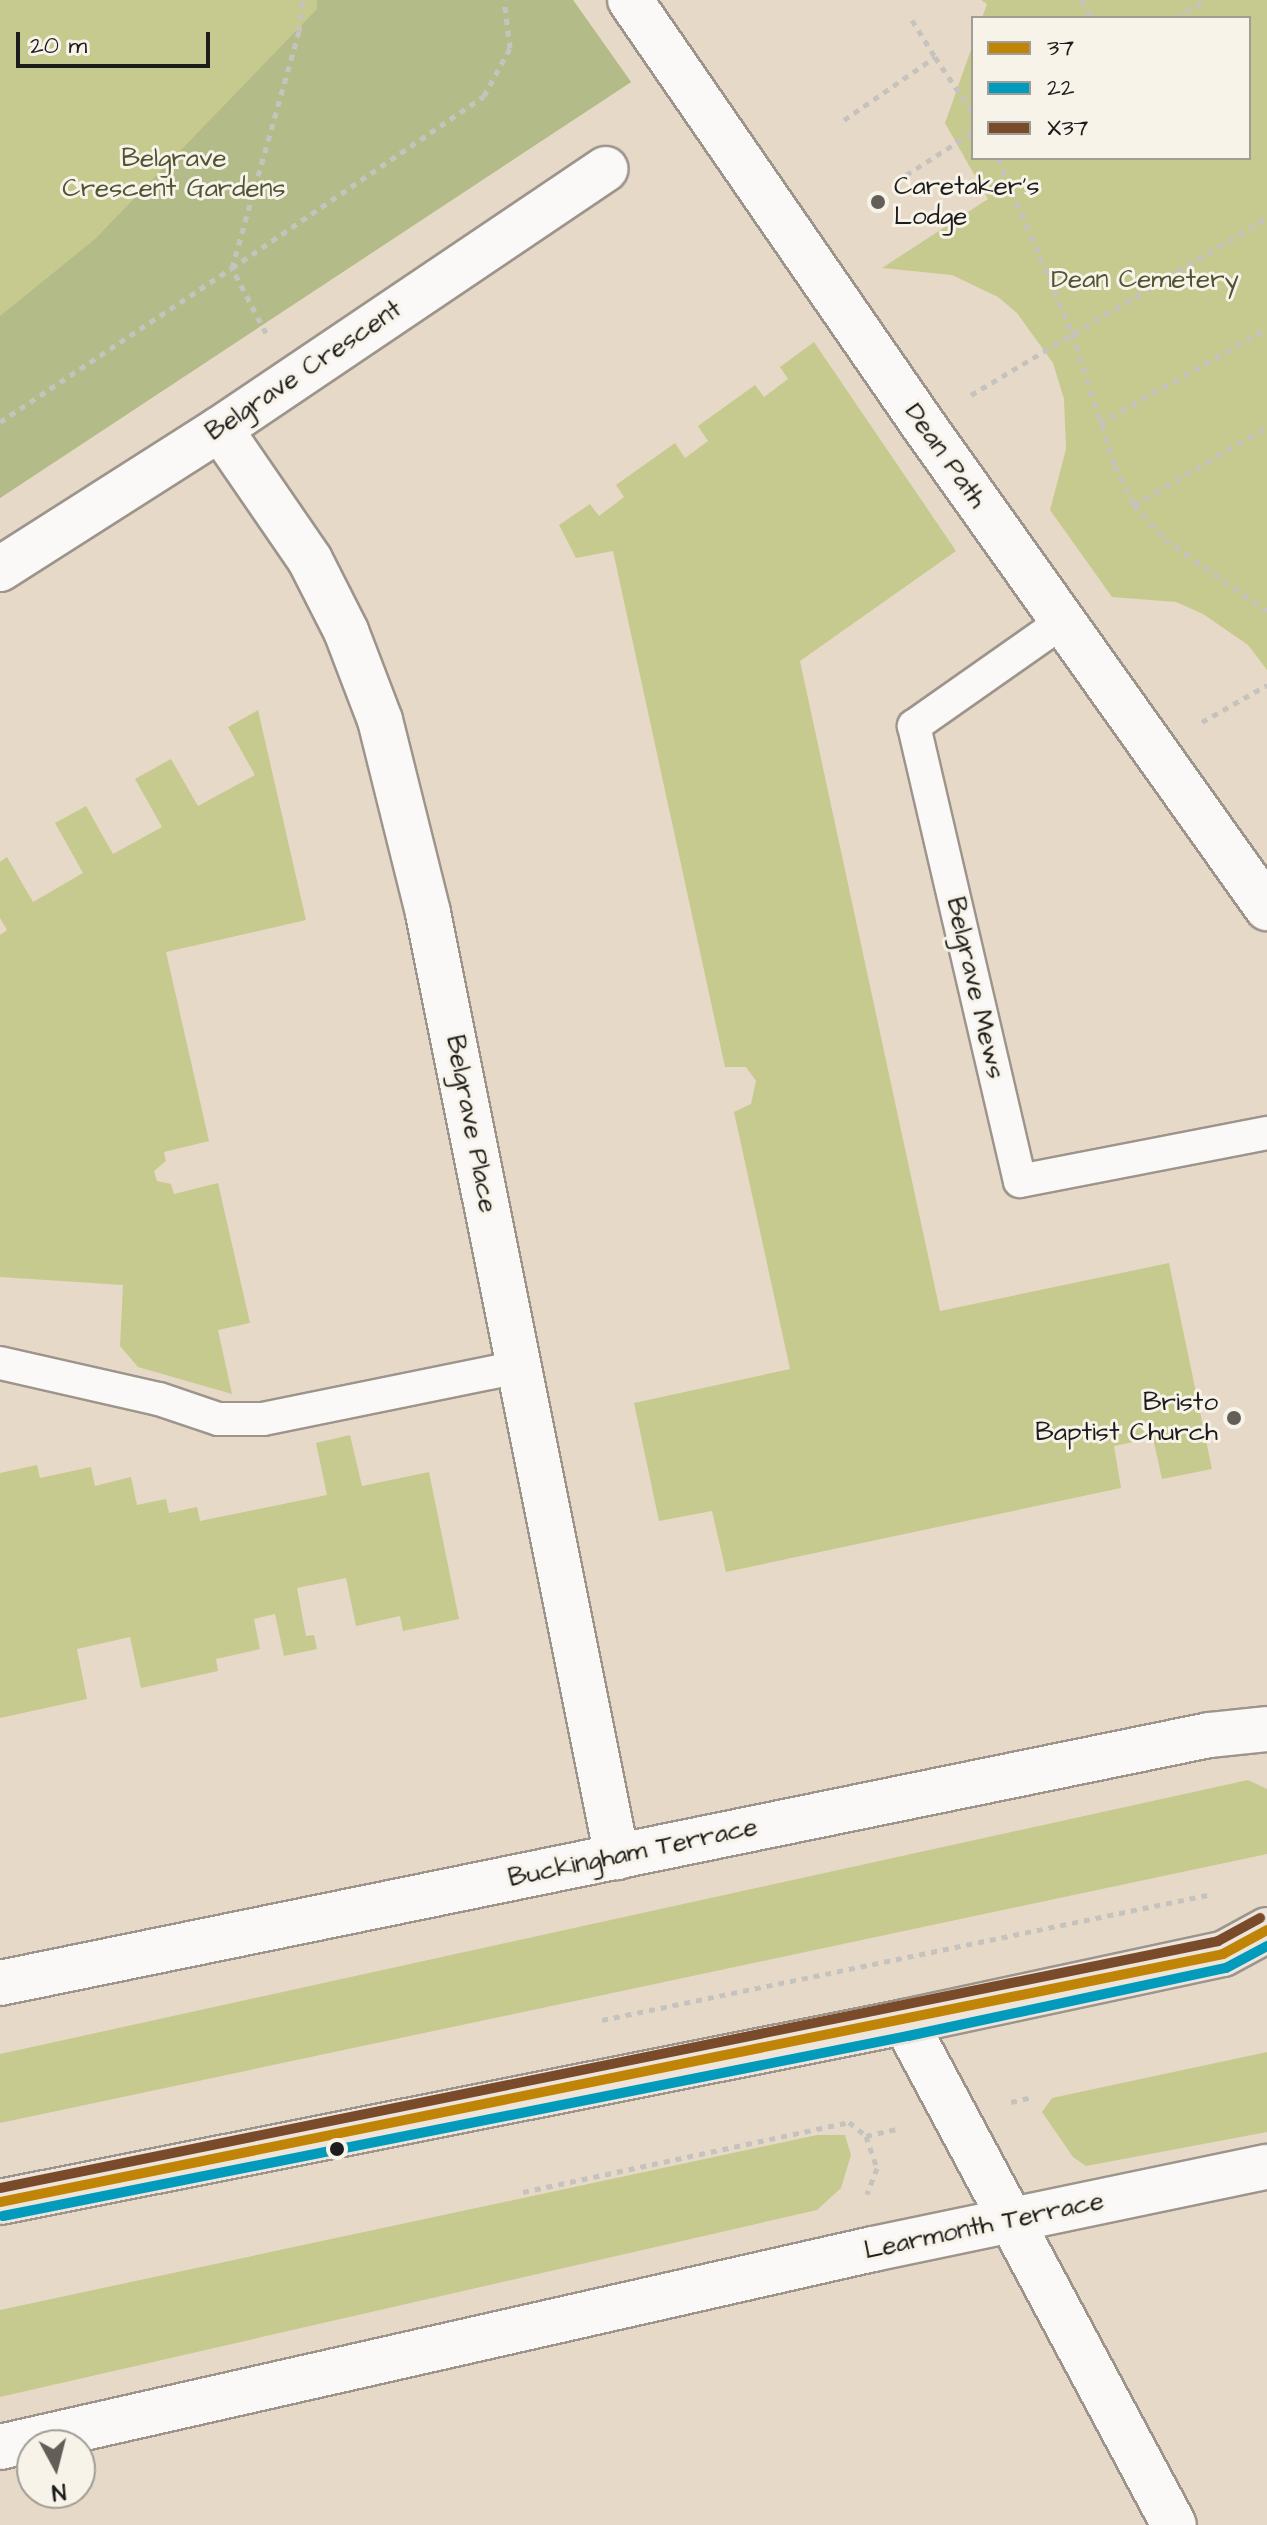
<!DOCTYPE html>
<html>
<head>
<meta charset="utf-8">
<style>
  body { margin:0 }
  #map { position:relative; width:1267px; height:2525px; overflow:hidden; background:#e6d9c8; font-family:"Architects Daughter",sans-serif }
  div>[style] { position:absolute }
  .green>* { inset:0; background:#c7ca8e }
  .forest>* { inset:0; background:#b3bc89 }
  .path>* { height:5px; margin-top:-2.5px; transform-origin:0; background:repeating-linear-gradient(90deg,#c6c3bf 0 6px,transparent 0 12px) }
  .roads { filter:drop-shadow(2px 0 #9d958c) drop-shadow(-2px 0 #9d958c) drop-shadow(0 2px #9d958c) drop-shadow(0 -2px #9d958c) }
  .lane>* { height:32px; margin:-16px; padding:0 16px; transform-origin:16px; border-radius:16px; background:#fbf9f7 }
  .street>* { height:44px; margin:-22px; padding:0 22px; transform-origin:22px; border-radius:22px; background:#fbf9f7 }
  .primary>* { height:44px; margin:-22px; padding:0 22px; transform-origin:22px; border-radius:22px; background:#ede4dc }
  .bus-1>* { height:10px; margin:-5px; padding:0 5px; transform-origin:5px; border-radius:5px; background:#c08407 }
  .bus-2>* { height:10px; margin:-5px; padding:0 5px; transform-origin:5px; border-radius:5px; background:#039bbc }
  .bus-3>* { height:10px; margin:-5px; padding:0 5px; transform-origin:5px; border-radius:5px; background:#7a4b2a }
  .dots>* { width:22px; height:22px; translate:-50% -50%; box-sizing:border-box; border:4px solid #f7f3e8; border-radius:50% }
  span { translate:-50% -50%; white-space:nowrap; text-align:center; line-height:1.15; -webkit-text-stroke:6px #f7f3e8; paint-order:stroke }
  .park-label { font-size:26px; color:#4f5433 }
  .poi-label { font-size:26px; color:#1c1c1c }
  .left { translate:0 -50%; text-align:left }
  .right { translate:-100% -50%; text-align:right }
  .street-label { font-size:26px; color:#1c1c1c }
  .legend { position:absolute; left:971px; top:16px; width:280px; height:144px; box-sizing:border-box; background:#f7f3e8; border:2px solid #9f9d96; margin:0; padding:10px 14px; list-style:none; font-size:24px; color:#1c1c1c }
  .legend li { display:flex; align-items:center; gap:16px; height:40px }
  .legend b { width:40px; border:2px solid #9f9d96 }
  .north { position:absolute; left:16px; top:2429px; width:80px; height:80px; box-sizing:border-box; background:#f7f3e8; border:2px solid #9f9d96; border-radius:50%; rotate:173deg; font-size:22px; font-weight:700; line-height:32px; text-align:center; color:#1c1c1c }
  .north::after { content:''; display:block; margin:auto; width:28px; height:36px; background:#635e58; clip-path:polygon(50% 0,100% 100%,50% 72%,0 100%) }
  .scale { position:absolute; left:16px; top:32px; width:194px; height:36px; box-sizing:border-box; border:4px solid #1c1c1c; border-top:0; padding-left:10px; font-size:24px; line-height:28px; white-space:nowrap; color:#1c1c1c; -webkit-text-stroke:6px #f7f3e8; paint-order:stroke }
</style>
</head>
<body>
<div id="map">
  <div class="green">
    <i style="clip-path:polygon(0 0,573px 0,631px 82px,0 498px)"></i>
    <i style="clip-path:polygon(981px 0,1267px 0,1267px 670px,1248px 645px,1203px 614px,1176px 602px,1112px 597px,1050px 510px,1066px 449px,1064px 399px,1053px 363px,1017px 313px,998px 297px,952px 275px,882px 268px,988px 199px,945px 123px,973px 44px,973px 158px,1249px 158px,1249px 18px,982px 18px,987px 4px)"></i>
    <i style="clip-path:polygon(814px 342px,956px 551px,800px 661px,940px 1311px,1169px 1263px,1212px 1469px,1162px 1479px,1153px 1438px,1114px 1446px,1121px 1488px,726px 1572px,712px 1511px,659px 1521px,634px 1403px,790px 1369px,734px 1112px,751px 1104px,756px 1081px,746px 1067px,725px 1067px,613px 551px,576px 558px,559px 525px,590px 504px,599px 516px,624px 497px,616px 485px,675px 443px,685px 458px,708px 441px,698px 426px,755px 385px,764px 397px,788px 379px,780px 367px)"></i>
    <i style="clip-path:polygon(258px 710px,306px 920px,166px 952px,209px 1141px,164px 1152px,166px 1161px,154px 1171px,157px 1181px,171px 1184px,174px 1194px,218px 1183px,250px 1323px,218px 1330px,232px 1394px,138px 1367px,120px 1346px,123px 1285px,0 1277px,0 935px,7px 930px,0 918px,0 862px,7px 857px,33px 902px,83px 873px,55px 823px,86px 806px,113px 854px,162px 827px,135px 779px,171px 759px,198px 806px,255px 775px,228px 727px)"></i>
    <i style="clip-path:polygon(350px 1435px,362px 1486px,429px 1472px,459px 1619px,403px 1631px,400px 1616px,356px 1626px,346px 1578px,297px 1588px,306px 1636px,314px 1635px,317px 1649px,284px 1656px,275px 1614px,254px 1619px,260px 1649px,216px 1659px,218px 1671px,141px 1688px,130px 1637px,77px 1649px,87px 1699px,0 1718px,0 1473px,37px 1465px,40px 1478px,91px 1467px,95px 1486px,131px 1477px,137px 1505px,166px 1499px,169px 1513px,197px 1507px,200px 1521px,327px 1495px,316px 1443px)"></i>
    <i style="clip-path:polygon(1248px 1780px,1267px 1789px,1267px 1854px,0 2123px,0 2054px)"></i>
    <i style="clip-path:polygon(1267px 2052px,1267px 2132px,1086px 2166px,1073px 2157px,1042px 2112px,1052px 2098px)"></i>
    <i style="clip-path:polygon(817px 2135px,845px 2135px,851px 2155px,841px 2188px,817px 2210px,0 2397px,0 2310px)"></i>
  </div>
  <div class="forest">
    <i style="clip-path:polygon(317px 0,573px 0,631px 82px,0 498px,0 316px,95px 239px,317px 9px)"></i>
  </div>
  <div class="path">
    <i style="left:1081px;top:0;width:21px;rotate:59deg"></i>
    <i style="left:1176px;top:18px;width:35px;rotate:-31deg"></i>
    <i style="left:912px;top:20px;width:44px;rotate:58.1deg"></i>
    <i style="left:844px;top:120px;width:111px;rotate:-34.7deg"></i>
    <i style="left:935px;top:57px;width:68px;rotate:55.8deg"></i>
    <i style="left:998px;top:158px;width:190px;rotate:67.1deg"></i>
    <i style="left:1072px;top:333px;width:140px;rotate:72.1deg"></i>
    <i style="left:1115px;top:466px;width:43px;rotate:64deg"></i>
    <i style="left:1134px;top:505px;width:46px;rotate:47.6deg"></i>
    <i style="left:1165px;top:539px;width:125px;rotate:35.2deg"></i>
    <i style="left:906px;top:175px;width:80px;rotate:-32.7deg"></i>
    <i style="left:266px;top:333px;width:73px;rotate:-117.6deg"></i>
    <i style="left:232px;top:268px;width:305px;rotate:-34.3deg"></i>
    <i style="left:484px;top:96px;width:55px;rotate:-61.6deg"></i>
    <i style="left:510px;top:48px;width:48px;rotate:-97.1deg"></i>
    <i style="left:971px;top:395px;width:345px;rotate:-30.9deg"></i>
    <i style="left:0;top:422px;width:278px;rotate:-33.6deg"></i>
    <i style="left:232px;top:268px;width:246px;rotate:-74.2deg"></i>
    <i style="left:299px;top:31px;width:31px;rotate:-84deg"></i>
    <i style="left:1100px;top:423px;width:192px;rotate:-29.4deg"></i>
    <i style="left:1134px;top:505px;width:154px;rotate:-30.4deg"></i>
    <i style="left:1202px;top:722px;width:75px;rotate:-29.6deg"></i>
    <i style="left:602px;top:2020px;width:618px;rotate:-11.67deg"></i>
    <i style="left:1011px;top:2102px;width:22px;rotate:-13deg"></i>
    <i style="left:866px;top:2136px;width:35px;rotate:-13deg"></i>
    <i style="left:523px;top:2192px;width:333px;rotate:-12.1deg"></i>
    <i style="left:849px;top:2122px;width:22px;rotate:39deg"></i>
    <i style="left:866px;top:2136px;width:34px;rotate:71deg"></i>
    <i style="left:877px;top:2168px;width:28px;rotate:111deg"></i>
  </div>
  <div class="roads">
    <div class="lane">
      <i style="left:1062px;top:622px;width:181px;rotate:144.9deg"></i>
      <i style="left:914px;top:726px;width:467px;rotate:76.9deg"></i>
      <i style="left:1020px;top:1181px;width:252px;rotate:-11deg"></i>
      <i style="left:0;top:1363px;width:163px;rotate:12.8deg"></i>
      <i style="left:159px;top:1399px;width:62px;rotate:18.7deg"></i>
      <i style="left:218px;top:1419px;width:45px"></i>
      <i style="left:263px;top:1419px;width:261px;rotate:-11.5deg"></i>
    </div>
    <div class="street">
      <i style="left:630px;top:0;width:518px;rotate:55.39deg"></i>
      <i style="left:924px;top:426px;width:592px;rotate:54.56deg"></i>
      <i style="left:220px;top:429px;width:159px;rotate:55.5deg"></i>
      <i style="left:310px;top:560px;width:80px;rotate:63.1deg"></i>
      <i style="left:346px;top:631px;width:95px;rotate:69.1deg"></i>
      <i style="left:380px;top:720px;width:199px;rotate:76deg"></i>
      <i style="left:428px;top:913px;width:963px;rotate:78.68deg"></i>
      <i style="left:0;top:569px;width:261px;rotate:-32.5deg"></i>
      <i style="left:220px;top:429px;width:465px;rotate:-34deg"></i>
      <i style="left:0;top:1983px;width:1234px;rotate:-11.59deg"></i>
      <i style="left:1209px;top:1735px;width:58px;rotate:-5.9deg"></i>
      <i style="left:905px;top:2022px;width:570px;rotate:61.86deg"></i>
      <i style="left:0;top:2447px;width:895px;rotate:-12.78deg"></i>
      <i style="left:873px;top:2249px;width:402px;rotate:-11.8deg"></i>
    </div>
    <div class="primary">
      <i style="left:0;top:2202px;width:923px;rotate:-11.25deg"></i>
      <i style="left:905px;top:2022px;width:325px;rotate:-12.1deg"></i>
      <i style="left:1223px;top:1954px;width:50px;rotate:-28.6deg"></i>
    </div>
  </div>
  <div class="bus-1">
    <i style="left:0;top:2202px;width:1248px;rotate:-11.46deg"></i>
    <i style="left:1223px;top:1954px;width:50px;rotate:-28.6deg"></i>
  </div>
  <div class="bus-2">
    <i style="left:3px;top:2216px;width:923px;rotate:-11.25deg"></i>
    <i style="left:908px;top:2036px;width:325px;rotate:-12.1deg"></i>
    <i style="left:1226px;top:1968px;width:47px;rotate:-28.2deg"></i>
  </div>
  <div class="bus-3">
    <i style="left:0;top:2188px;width:1243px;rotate:-11.46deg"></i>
    <i style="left:1218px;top:1941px;width:48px;rotate:-28.7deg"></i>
  </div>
  <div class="dots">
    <i style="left:878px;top:202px;background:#635e58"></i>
    <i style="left:1234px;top:1418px;background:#635e58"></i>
    <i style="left:337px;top:2149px;background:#1c1c1c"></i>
  </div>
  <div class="park-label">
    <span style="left:174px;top:174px">Belgrave<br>Crescent Gardens</span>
    <span style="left:1145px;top:280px">Dean Cemetery</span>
  </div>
  <div class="poi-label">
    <span class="left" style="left:894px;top:202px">Caretaker's<br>Lodge</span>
    <span class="right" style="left:1218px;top:1418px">Bristo<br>Baptist Church</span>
  </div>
  <div class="street-label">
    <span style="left:304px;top:371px;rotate:-34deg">Belgrave Crescent</span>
    <span style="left:945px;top:456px;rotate:55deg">Dean Path</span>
    <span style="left:975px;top:988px;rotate:77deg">Belgrave Mews</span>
    <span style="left:471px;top:1124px;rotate:79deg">Belgrave Place</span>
    <span style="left:633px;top:1853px;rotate:-12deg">Buckingham Terrace</span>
    <span style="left:984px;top:2226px;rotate:-12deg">Learmonth Terrace</span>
  </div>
  <ul class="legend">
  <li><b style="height:10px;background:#c08407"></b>37</li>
  <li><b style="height:10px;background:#039bbc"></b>22</li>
  <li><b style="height:10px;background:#7a4b2a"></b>X37</li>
  </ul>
  <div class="north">N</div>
  <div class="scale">20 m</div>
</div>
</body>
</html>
